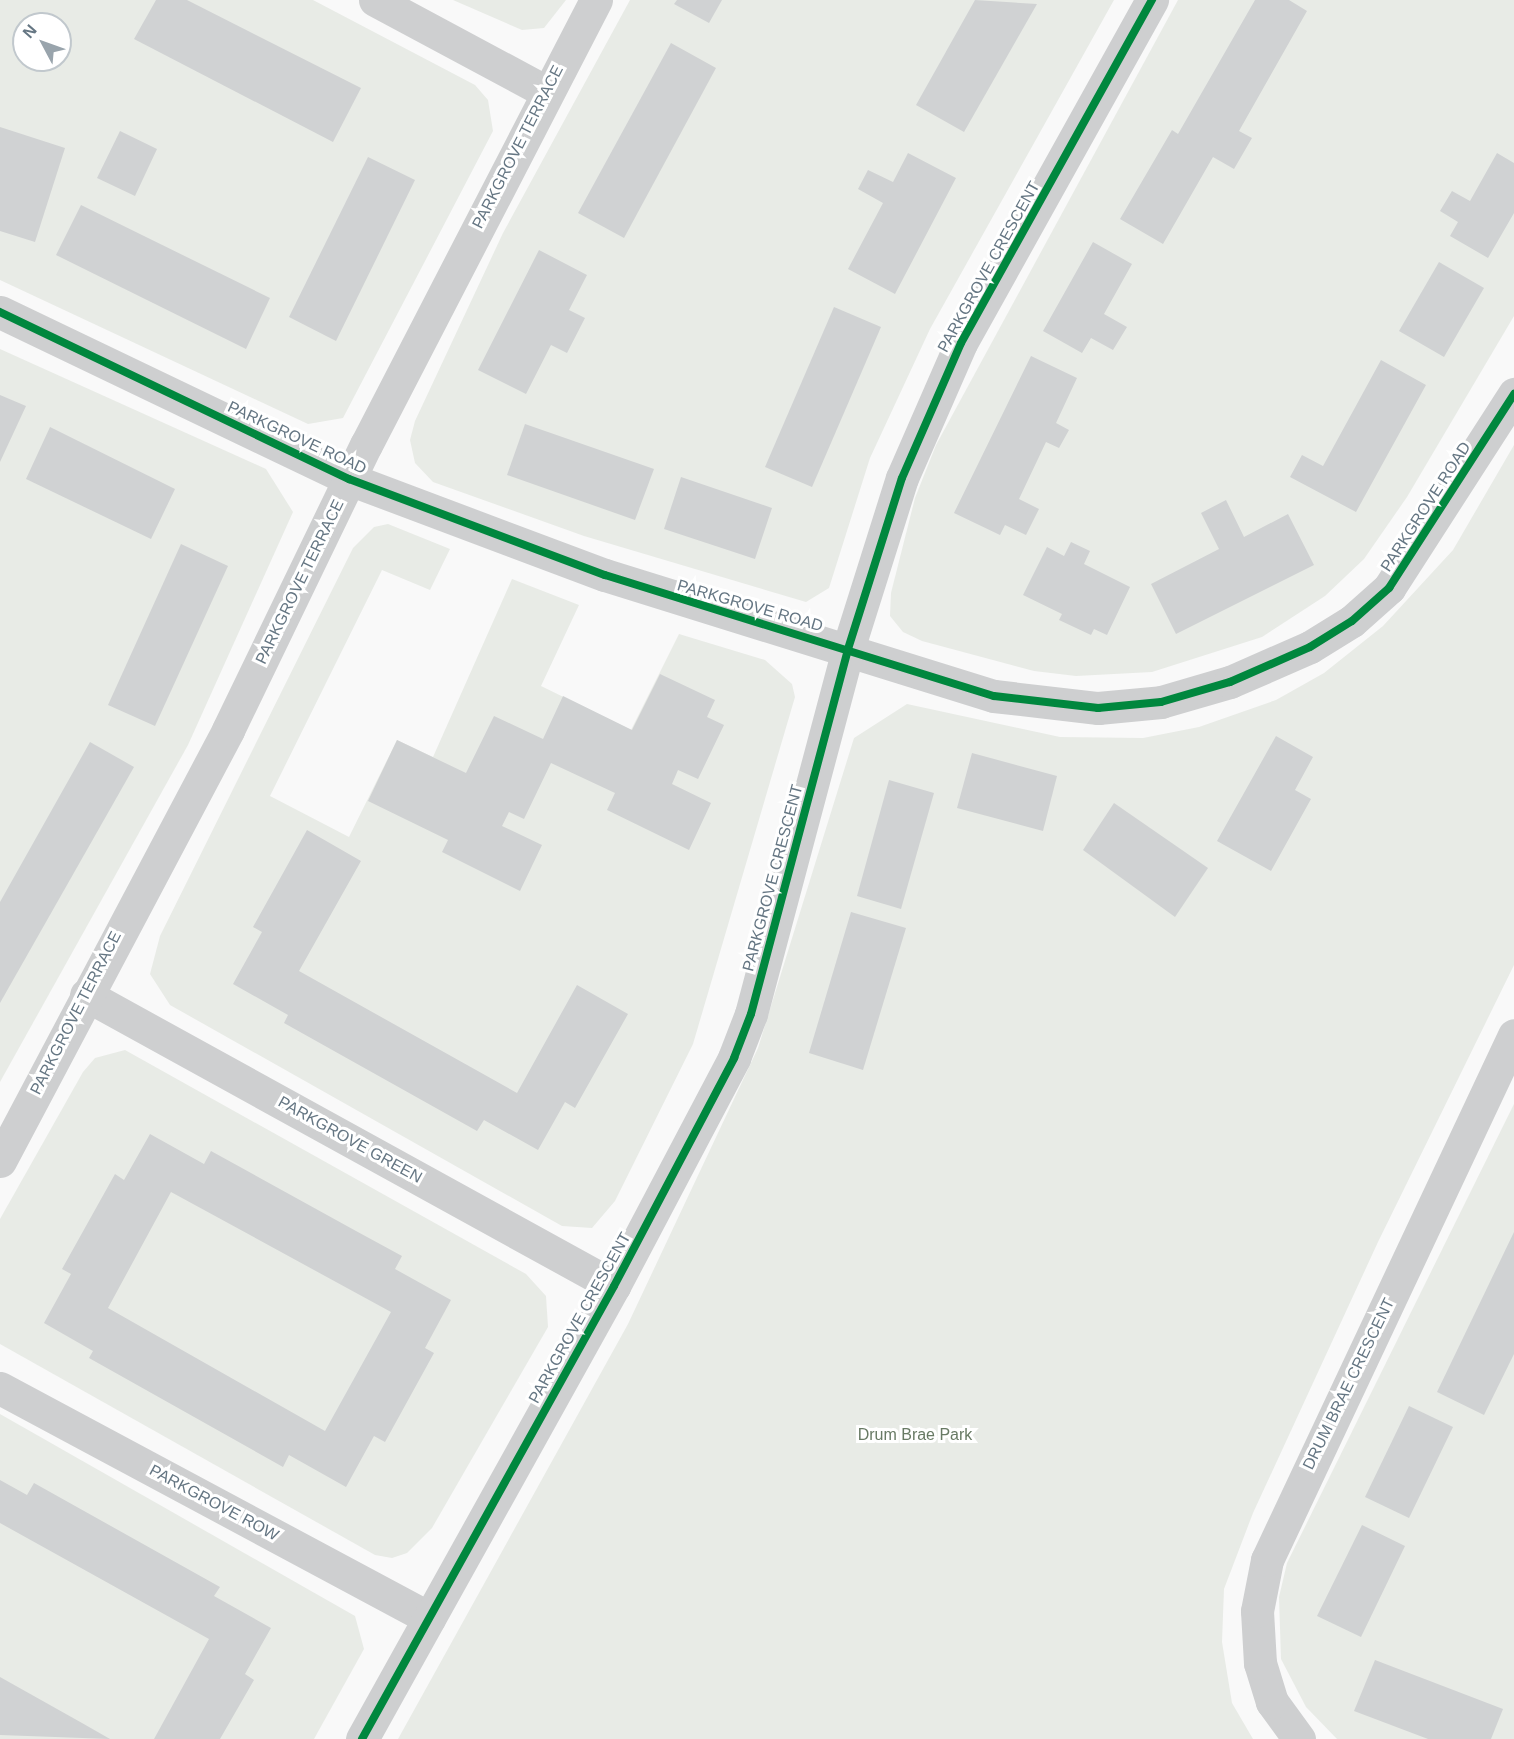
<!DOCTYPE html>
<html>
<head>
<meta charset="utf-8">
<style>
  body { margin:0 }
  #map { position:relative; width:1514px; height:1739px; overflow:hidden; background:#f9f9f9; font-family:Helvetica,sans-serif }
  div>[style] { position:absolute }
  .green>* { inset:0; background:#e8ebe6 }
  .building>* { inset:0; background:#d0d2d3 }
  .minor>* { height:33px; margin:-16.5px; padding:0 16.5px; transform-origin:16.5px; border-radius:16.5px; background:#cecfd0 }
  .cycleway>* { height:8px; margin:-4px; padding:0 4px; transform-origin:4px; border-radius:4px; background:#00873e }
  span { translate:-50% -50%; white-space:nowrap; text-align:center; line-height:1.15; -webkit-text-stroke:6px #fff; paint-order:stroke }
  .street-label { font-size:16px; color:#657683 }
  .park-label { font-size:16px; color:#687a64 }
  .north { position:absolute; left:12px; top:12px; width:60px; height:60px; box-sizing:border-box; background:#fff; border:2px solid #c1c8cd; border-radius:50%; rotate:311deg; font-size:16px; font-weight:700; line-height:24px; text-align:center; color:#657683 }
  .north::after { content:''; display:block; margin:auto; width:21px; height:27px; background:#99a4ac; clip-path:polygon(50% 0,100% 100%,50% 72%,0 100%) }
</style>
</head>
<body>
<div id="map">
  <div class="green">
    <i style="clip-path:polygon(evenodd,0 0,313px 0,475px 85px,488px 100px,493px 131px,343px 418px,308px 424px,0 280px,0 0,24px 24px,60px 24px,60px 60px,24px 60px,24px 24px)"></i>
    <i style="clip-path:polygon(453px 0,566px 0,544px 28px,522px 30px)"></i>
    <i style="clip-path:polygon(630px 0,1114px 0,930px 329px,870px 458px,829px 588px,806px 602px,584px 536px,433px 482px,415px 463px,410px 440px,415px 421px,503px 233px)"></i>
    <i style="clip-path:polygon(1178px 0,1514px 0,1514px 316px,1407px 497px,1364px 559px,1325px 596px,1262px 637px,1152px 672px,1076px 676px,1034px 671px,922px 641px,903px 632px,890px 616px,891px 593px,915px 498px,936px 445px)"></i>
    <i style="clip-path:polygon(0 349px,266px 469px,293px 512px,188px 745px,0 1082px)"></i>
    <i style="clip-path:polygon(1514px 445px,1514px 965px,1378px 1242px,1253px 1513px,1224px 1589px,1222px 1642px,1232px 1703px,1253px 1739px,398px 1739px,628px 1324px,758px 1048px,854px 738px,907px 704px,1060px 737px,1143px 738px,1199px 727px,1276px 700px,1324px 673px,1383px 626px,1453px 550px)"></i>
    <i style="clip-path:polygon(388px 524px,450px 549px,430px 590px,382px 570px,270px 796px,349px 837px,397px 740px,433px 757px,512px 579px,579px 605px,541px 686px,631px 730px,679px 634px,765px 660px,792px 684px,795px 697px,693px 1044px,615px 1201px,592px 1228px,562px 1226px,170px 1005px,150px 974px,160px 936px,353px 548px,374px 527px)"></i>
    <i style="clip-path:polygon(125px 1050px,526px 1274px,546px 1296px,548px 1327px,432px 1528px,407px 1553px,392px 1558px,375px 1555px,0 1344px,0 1219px,83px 1072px,95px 1058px)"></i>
    <i style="clip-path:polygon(1514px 1104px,1514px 1739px,1337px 1739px,1306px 1707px,1281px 1659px,1279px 1597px,1287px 1563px)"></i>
    <i style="clip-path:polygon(0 1414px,355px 1616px,364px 1649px,314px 1739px,0 1739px)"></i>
  </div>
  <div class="building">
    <i style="clip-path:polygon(156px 0,187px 0,361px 88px,333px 142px,134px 39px)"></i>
    <i style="clip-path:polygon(677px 0,722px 0,709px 23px,674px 4px)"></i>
    <i style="clip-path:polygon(975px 0,1037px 4px,964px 132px,916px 105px)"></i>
    <i style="clip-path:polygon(1255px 0,1289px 0,1307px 11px,1239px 131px,1252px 138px,1234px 169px,1213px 157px,1163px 244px,1120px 219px,1172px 130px,1178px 134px)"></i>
    <i style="clip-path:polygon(671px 43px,716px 68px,624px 238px,578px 213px)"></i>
    <i style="clip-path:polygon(0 127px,65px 148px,35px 242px,0 231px)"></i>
    <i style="clip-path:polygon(120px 131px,157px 149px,135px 196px,97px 178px)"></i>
    <i style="clip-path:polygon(908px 153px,956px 178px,895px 294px,848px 269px,883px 203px,858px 189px,868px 170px,893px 182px)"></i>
    <i style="clip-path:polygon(1497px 153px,1514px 163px,1514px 213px,1488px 258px,1450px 236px,1458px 222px,1440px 211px,1452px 191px,1470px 201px)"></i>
    <i style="clip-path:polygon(368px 157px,415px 180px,336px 341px,289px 317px)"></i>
    <i style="clip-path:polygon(81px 205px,270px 298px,246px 349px,56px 255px)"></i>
    <i style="clip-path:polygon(1093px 242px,1132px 264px,1104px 314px,1127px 327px,1113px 350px,1091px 338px,1082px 353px,1043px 331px)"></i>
    <i style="clip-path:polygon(539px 250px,587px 275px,569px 310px,585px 318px,567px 353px,551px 345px,526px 394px,478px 370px)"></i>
    <i style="clip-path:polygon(1439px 262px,1484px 288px,1444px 357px,1399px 331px)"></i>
    <i style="clip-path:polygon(834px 307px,881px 327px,812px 487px,765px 467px)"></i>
    <i style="clip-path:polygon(1031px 356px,1077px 378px,1056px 423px,1069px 430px,1059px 448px,1046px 442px,1019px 499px,1039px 509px,1026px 535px,1005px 525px,1000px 535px,954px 513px)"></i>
    <i style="clip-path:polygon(1381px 360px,1426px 385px,1356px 512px,1290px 477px,1302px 455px,1323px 466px)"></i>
    <i style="clip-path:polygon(0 395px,26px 406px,0 462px)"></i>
    <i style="clip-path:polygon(525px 424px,654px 469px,635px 520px,507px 475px)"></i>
    <i style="clip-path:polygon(50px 427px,175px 489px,151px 539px,26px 479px)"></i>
    <i style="clip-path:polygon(681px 477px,772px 508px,755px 559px,664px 529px)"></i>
    <i style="clip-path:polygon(1226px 500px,1244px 537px,1288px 514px,1314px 565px,1176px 634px,1151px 584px,1219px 549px,1201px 513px)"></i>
    <i style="clip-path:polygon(1071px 542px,1090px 551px,1084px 564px,1130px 587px,1107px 635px,1094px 629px,1091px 635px,1059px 620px,1062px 614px,1023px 595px,1047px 547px,1064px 556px)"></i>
    <i style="clip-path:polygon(181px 544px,228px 566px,155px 726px,108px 705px)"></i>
    <i style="clip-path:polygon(660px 674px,715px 700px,707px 717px,724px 725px,698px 779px,678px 770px,672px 784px,711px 803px,689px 850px,607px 810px,615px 793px,551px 763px,524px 819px,509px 812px,502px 826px,542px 845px,520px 891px,442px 852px,448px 840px,368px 801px,397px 740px,466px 773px,494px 716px,543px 739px,563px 696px,632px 730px)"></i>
    <i style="clip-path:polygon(1276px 736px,1313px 757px,1295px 790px,1311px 799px,1271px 871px,1217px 841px)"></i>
    <i style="clip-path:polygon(90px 742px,134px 767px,0 1003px,0 902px)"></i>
    <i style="clip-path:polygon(972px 753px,1057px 776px,1043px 831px,957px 808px)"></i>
    <i style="clip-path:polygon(889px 780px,934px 793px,901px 909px,857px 896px)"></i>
    <i style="clip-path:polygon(1114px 803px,1208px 868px,1175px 917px,1083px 850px)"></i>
    <i style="clip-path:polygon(307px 830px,361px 861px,299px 971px,517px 1093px,577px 985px,628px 1014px,575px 1108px,565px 1102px,538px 1150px,484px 1120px,477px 1131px,284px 1023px,288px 1015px,233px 984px,262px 932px,253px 927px)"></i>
    <i style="clip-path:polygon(851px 912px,906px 928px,863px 1070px,809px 1053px)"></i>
    <i style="clip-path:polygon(evenodd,150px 1134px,204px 1164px,211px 1151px,356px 1231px,402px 1256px,395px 1269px,451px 1300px,425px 1348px,434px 1353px,385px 1442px,374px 1436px,346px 1487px,289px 1455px,283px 1467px,89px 1358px,93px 1351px,44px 1323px,71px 1274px,62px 1269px,115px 1174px,124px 1180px,150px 1134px,171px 1192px,391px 1312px,325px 1431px,108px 1308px,171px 1192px)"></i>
    <i style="clip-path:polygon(1514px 1232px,1514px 1354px,1484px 1415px,1437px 1392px)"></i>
    <i style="clip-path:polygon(1409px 1406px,1453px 1427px,1409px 1518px,1365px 1497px)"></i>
    <i style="clip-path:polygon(0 1480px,27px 1495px,34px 1483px,220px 1587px,214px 1596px,271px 1628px,245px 1674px,254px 1680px,220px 1739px,154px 1739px,209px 1639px,0 1523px)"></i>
    <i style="clip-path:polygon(1362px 1525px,1405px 1546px,1361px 1637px,1317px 1616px)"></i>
    <i style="clip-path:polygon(1375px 1660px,1503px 1709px,1491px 1739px,1428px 1739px,1354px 1711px)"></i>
    <i style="clip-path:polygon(0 1677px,82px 1723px,110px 1739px,0 1735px)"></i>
  </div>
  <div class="minor">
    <i style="left:375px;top:0;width:193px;rotate:28.2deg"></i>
    <i style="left:0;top:312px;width:387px;rotate:25.6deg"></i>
    <i style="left:349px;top:479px;width:273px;rotate:20.6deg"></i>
    <i style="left:605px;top:575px;width:407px;rotate:17.3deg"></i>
    <i style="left:994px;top:696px;width:105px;rotate:6.6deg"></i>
    <i style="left:1098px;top:708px;width:63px;rotate:-5.4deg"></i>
    <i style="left:1161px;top:702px;width:72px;rotate:-16.2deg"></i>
    <i style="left:1230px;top:682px;width:87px;rotate:-23.6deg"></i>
    <i style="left:1310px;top:647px;width:49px;rotate:-31.8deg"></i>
    <i style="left:1352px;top:621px;width:50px;rotate:-41.7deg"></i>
    <i style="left:1389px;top:588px;width:231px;rotate:-57.2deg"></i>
    <i style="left:86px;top:995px;width:603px;rotate:28.86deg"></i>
    <i style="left:0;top:1161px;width:488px;rotate:-62.1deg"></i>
    <i style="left:228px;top:730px;width:317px;rotate:-64.2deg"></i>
    <i style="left:366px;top:445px;width:501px;rotate:-62.67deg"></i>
    <i style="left:0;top:1388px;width:487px;rotate:28.2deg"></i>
    <i style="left:362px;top:1739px;width:518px;rotate:-60.91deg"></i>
    <i style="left:614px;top:1286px;width:258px;rotate:-62.2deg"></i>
    <i style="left:734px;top:1058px;width:47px;rotate:-68.9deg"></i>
    <i style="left:751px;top:1014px;width:378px;rotate:-75.1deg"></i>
    <i style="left:848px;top:649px;width:179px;rotate:-72.5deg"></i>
    <i style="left:902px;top:478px;width:147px;rotate:-66.4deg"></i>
    <i style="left:961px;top:343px;width:393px;rotate:-60.9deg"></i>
    <i style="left:1299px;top:1739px;width:46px;rotate:-126.1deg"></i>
    <i style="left:1272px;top:1702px;width:41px;rotate:-107.1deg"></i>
    <i style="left:1260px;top:1663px;width:52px;rotate:-93.3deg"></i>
    <i style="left:1257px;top:1611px;width:52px;rotate:-78.9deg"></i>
    <i style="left:1267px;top:1560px;width:580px;rotate:-64.8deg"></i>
  </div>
  <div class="cycleway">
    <i style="left:0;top:312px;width:387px;rotate:25.6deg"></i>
    <i style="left:349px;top:479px;width:273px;rotate:20.6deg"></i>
    <i style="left:605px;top:575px;width:407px;rotate:17.3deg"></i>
    <i style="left:994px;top:696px;width:105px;rotate:6.6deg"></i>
    <i style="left:1098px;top:708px;width:63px;rotate:-5.4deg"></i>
    <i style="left:1161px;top:702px;width:72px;rotate:-16.2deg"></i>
    <i style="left:1230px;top:682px;width:87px;rotate:-23.6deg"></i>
    <i style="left:1310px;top:647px;width:49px;rotate:-31.8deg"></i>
    <i style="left:1352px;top:621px;width:50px;rotate:-41.7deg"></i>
    <i style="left:1389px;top:588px;width:231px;rotate:-57.2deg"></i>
    <i style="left:362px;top:1739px;width:518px;rotate:-60.91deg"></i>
    <i style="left:614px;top:1286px;width:258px;rotate:-62.2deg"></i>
    <i style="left:734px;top:1058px;width:47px;rotate:-68.9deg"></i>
    <i style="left:751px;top:1014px;width:378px;rotate:-75.1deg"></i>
    <i style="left:848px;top:649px;width:179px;rotate:-72.5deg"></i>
    <i style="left:902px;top:478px;width:147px;rotate:-66.4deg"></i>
    <i style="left:961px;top:343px;width:393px;rotate:-60.9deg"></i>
  </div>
  <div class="street-label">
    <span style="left:518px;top:147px;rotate:-63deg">PARKGROVE TERRACE</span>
    <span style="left:989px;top:267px;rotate:-61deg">PARKGROVE CRESCENT</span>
    <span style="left:297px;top:438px;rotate:25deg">PARKGROVE ROAD</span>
    <span style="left:1426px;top:507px;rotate:-57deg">PARKGROVE ROAD</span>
    <span style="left:300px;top:582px;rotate:-64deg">PARKGROVE TERRACE</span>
    <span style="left:750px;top:606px;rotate:16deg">PARKGROVE ROAD</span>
    <span style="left:773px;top:878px;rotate:-75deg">PARKGROVE CRESCENT</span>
    <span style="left:76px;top:1013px;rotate:-63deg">PARKGROVE TERRACE</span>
    <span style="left:350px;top:1140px;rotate:29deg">PARKGROVE GREEN</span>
    <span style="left:580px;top:1318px;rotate:-61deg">PARKGROVE CRESCENT</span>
    <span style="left:1349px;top:1384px;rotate:-64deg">DRUM BRAE CRESCENT</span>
    <span style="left:214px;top:1503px;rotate:28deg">PARKGROVE ROW</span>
  </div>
  <div class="park-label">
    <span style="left:915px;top:1435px">Drum Brae Park</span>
  </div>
  <div class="north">N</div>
</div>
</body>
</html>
